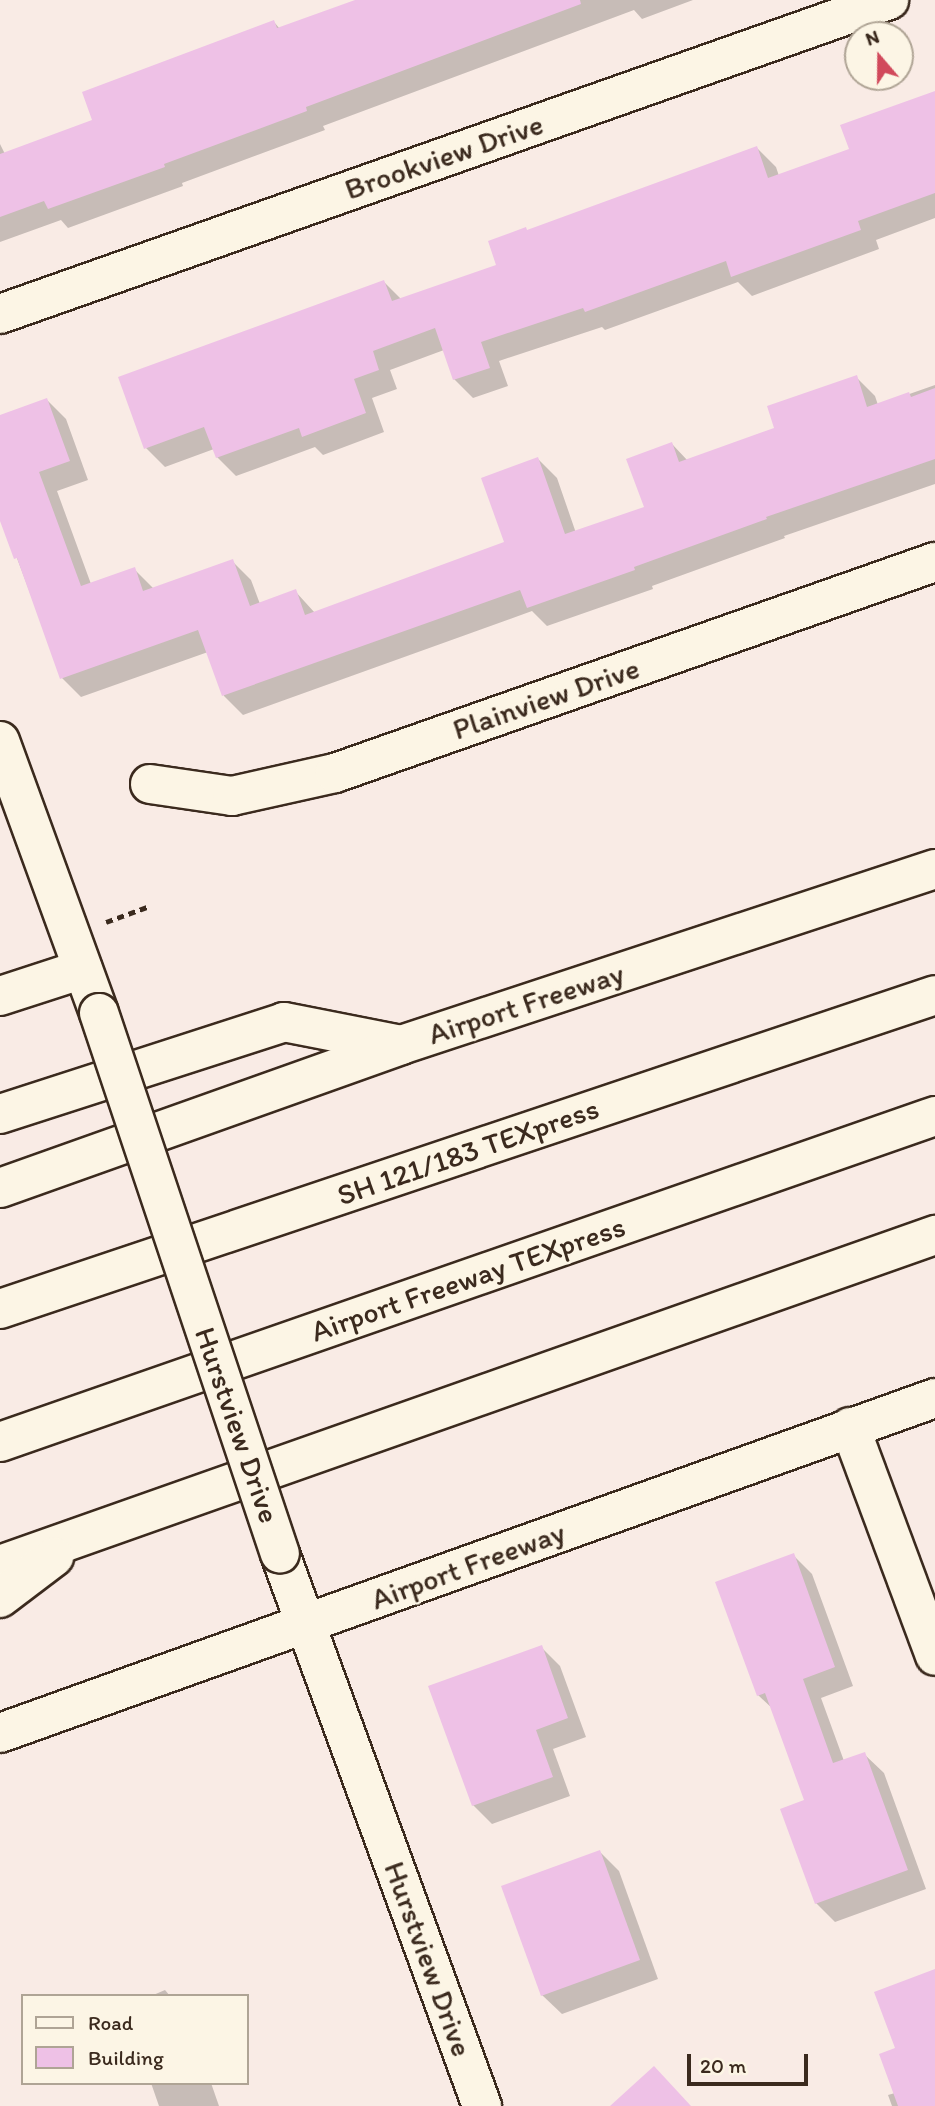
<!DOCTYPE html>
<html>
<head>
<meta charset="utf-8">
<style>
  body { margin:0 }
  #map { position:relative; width:935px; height:2106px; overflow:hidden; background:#f9ebe5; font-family:Itim,sans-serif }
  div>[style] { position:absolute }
  .shadow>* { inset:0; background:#0003 }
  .building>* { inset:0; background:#eec1e6 }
  .path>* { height:4.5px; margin-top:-2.25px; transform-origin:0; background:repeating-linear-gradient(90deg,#3b2a1e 0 7px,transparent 0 12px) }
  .roads { filter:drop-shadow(2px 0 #3b2a1e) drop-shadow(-2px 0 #3b2a1e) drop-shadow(0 2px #3b2a1e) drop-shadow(0 -2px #3b2a1e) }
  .minor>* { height:38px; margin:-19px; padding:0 19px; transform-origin:19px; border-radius:19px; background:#fcf5e5 }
  .tertiary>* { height:38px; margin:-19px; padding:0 19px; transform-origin:19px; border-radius:19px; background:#fcf5e5 }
  .secondary>* { height:38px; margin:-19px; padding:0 19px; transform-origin:19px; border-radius:19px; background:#fcf5e5 }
  .motorway>* { height:38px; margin:-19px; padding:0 19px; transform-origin:19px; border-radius:19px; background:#fcf5e5 }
  .bridges { filter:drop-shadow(2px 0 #3b2a1e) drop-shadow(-2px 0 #3b2a1e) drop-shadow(0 2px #3b2a1e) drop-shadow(0 -2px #3b2a1e) }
  .tertiary-bridge>* { height:38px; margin:-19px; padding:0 19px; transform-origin:19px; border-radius:19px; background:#fcf5e5 }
  span { translate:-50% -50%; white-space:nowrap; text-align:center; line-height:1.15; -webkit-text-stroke:5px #fcf5e5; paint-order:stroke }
  .street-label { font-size:30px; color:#3b2a1e }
  .legend { position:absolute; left:21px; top:1994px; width:228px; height:91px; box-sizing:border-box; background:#fcf5e5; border:2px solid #afa495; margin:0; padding:9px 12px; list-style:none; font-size:21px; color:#3b2a1e }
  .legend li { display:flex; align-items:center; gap:14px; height:35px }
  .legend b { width:35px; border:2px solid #afa495 }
  .north { position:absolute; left:844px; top:21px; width:70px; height:70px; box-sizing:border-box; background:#fcf5e5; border:2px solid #afa495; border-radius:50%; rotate:340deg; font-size:19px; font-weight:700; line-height:28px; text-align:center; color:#3b2a1e }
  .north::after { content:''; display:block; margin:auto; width:24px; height:32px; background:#d1495b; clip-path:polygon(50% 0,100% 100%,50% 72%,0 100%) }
  .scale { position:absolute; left:687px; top:2054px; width:121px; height:32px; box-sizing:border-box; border:4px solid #3b2a1e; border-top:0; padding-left:9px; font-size:21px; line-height:24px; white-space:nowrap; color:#3b2a1e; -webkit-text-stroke:5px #fcf5e5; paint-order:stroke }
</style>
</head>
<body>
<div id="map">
  <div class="shadow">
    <i style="clip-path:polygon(360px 0,693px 0,642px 19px,634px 10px,323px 126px,325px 130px,182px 183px,183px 186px,68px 228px,61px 220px,0 242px,0 144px,5px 154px,95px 121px,274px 22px,280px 29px)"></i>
    <i style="clip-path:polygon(935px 93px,935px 218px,876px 240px,879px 249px,752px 296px,738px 282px,605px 330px,602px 327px,499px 361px,508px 386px,473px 398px,454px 379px,444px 350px,390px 370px,397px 389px,372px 398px,384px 432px,323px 455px,315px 447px,236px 476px,217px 457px,214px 449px,165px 467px,146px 448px,384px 282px,401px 299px,499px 267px,528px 232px,757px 148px,776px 167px,779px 176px,851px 150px)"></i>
    <i style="clip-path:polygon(856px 377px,875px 396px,878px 405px,935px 385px,935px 484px,784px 536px,785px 538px,652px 586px,653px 589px,547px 626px,532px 611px,243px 715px,224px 696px,208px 652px,81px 697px,62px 678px,0 513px,0 417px,47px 400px,66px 419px,88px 480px,57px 491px,91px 584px,134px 569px,154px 589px,232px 561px,251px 580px,260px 604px,295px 591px,315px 613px,506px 544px,538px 459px,557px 478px,576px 533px,646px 508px,672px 444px,688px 461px,776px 429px)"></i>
    <i style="clip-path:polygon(793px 1555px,812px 1574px,853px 1686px,821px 1698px,844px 1761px,864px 1754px,884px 1773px,926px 1889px,835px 1922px,816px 1903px,807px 1801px,774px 1710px,758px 1695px)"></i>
    <i style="clip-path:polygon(541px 1647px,560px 1666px,586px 1737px,553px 1749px,570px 1796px,492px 1824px,473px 1805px)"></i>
    <i style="clip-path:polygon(600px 1852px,619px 1871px,658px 1979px,562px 2014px,542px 1995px)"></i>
    <i style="clip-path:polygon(935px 1971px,935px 2106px,892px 2106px,888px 2095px,895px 2093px,897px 2050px)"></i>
    <i style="clip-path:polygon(165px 1990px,170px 1996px,151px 1996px)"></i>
    <i style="clip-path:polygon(151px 2083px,211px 2083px,219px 2106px,159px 2106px)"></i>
  </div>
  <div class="building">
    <i style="clip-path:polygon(355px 0,580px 0,581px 4px,306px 107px,307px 111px,164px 164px,165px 167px,48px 209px,44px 201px,0 217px,0 154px,92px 120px,82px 92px,274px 20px,277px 28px)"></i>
    <i style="clip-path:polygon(935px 91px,935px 193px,858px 221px,861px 230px,731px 277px,726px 261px,585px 312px,583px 308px,481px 342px,490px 368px,453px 380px,435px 328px,373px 351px,379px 370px,354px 379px,366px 413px,302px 437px,299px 428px,216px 458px,204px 427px,144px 449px,118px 377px,384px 280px,392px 301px,496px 265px,488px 241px,526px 227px,527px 230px,757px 146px,768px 178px,849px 149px,840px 125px)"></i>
    <i style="clip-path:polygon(857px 375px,867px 407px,909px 392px,911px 397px,935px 388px,935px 459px,766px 517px,767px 519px,634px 567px,635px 570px,527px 608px,520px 590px,222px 696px,198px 630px,60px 679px,17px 558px,14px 559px,0 521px,0 415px,47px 398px,70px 461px,39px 472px,81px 586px,135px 567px,143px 591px,233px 559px,250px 606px,296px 589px,305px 615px,504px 542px,481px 478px,538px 457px,565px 534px,644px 507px,626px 459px,672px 442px,679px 462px,774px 428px,767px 406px)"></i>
    <i style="clip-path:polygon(794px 1553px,835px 1667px,803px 1679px,833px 1763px,865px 1752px,908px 1870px,815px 1904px,780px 1809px,804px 1800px,765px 1693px,757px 1696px,715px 1582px)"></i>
    <i style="clip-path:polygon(542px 1645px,568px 1718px,536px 1730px,553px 1777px,472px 1806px,428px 1686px)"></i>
    <i style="clip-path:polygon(600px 1850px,640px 1960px,541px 1996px,501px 1886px)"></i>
    <i style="clip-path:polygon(935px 1969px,935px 2106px,898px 2106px,879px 2054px,895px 2048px,874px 1992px)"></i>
    <i style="clip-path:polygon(654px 2066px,691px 2106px,610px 2106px)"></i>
  </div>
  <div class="path">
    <i style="left:106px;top:922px;width:44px;rotate:-20.1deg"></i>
  </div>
  <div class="roads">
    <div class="minor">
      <i style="left:0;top:314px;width:943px;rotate:-19.45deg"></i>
      <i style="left:150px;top:784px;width:83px;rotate:8.3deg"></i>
      <i style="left:232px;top:796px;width:106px;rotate:-12.6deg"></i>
      <i style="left:335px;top:773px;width:636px;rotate:-19.38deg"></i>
      <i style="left:850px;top:1427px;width:244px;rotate:69.6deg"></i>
    </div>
    <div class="tertiary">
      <i style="left:0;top:741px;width:289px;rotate:70deg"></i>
      <i style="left:280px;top:1554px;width:588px;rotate:69.9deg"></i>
    </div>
    <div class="secondary">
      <i style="left:0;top:996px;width:87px;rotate:-18deg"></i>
      <i style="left:0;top:1733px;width:993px;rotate:-19.71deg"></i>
    </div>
    <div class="motorway">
      <i style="left:0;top:1114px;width:299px;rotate:-17.9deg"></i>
      <i style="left:284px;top:1022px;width:119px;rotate:11.1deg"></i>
      <i style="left:0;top:1188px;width:426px;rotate:-19.6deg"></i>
      <i style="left:401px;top:1045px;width:562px;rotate:-18.24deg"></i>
      <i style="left:0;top:1309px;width:986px;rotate:-18.56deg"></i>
      <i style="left:0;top:1442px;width:990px;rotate:-19.22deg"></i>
      <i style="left:0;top:1565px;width:992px;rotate:-19.44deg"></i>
      <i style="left:0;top:1598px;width:68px;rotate:-37.2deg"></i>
    </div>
  </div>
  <div class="bridges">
    <div class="tertiary-bridge">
      <i style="left:99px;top:1013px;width:570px;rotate:71.5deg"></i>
    </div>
  </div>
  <div class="street-label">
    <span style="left:444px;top:157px;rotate:-19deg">Brookview Drive</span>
    <span style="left:546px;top:699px;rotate:-19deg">Plainview Drive</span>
    <span style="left:526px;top:1004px;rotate:-18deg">Airport Freeway</span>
    <span style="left:468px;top:1152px;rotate:-19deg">SH 121/183 TEXpress</span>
    <span style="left:468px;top:1279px;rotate:-19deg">Airport Freeway TEXpress</span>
    <span style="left:237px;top:1425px;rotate:71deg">Hurstview Drive</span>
    <span style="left:468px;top:1566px;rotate:-20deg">Airport Freeway</span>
    <span style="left:428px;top:1959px;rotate:70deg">Hurstview Drive</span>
  </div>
  <ul class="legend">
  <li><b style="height:9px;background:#fcf5e5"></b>Road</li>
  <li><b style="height:19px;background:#eec1e6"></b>Building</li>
  </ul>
  <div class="north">N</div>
  <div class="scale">20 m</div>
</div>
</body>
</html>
